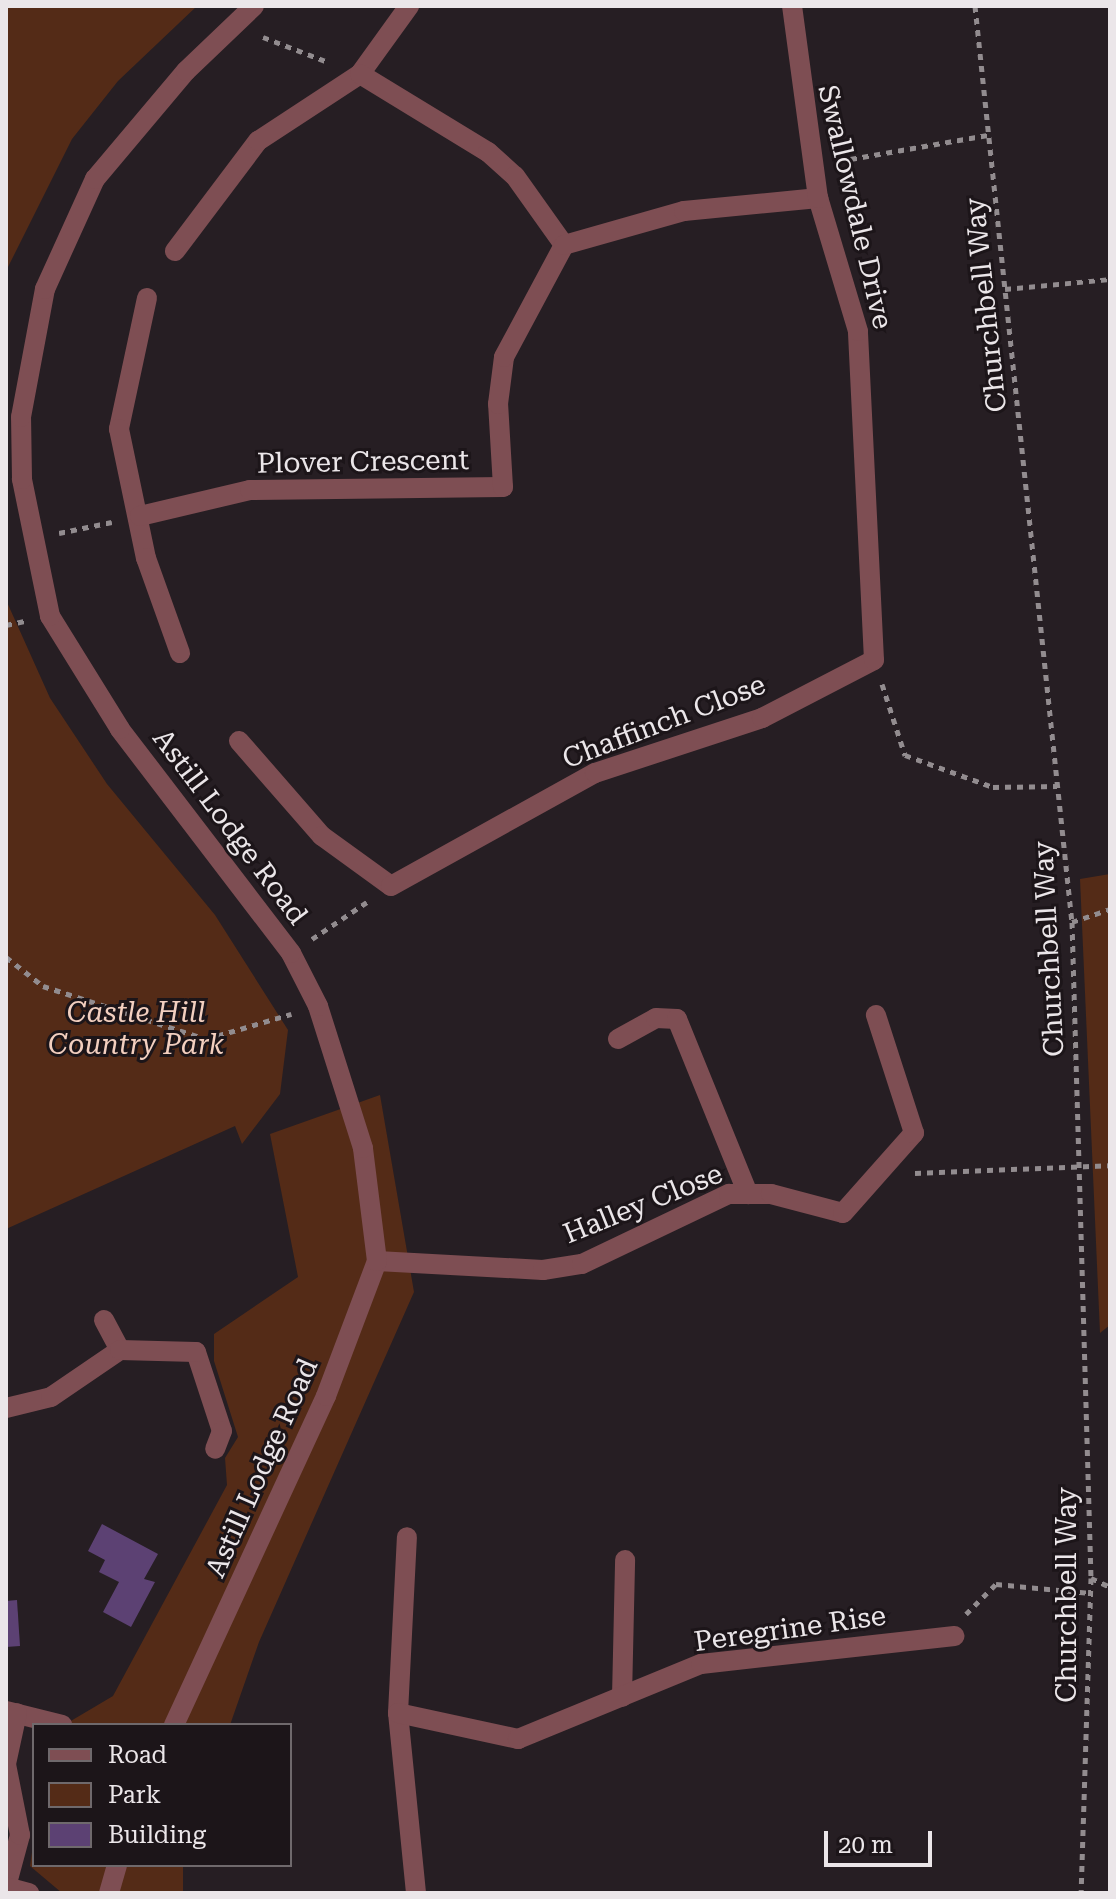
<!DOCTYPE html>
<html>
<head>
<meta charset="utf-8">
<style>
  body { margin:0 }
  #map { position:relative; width:1116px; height:1899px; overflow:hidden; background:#261e23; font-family:"Roboto Serif",serif }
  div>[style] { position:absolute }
  .green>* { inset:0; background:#542b17 }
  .building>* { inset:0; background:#5c4173 }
  .path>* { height:5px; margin-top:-2.5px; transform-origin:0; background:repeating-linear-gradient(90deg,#928c8f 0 6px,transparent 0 12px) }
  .service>* { height:20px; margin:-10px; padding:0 10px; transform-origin:10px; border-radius:10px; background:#7e4e53 }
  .minor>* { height:20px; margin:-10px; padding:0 10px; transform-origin:10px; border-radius:10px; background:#7e4e53 }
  span { translate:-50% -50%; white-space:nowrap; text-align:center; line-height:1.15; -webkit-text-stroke:6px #1c1519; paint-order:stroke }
  .street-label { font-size:28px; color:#ebe6e9 }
  .park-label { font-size:28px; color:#f3cfbf; font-style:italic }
  .frame { position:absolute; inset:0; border:8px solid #ebe6e9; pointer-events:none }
  .legend { position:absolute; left:32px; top:1723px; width:260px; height:144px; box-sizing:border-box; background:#1c1519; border:2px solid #6f696c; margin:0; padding:10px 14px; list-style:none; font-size:24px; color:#ebe6e9 }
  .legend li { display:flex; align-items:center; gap:16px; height:40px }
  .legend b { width:40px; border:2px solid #6f696c }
  .scale { position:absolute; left:824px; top:1831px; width:108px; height:36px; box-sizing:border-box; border:4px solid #ebe6e9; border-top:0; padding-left:10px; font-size:24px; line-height:28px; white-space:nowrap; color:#ebe6e9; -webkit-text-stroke:6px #1c1519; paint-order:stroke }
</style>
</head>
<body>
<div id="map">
  <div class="green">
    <i style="clip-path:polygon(6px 6px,197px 6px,118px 81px,72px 139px,6px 271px)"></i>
    <i style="clip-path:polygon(6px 600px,50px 698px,107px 784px,215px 915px,288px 1030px,280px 1094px,242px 1144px,235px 1126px,6px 1229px)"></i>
    <i style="clip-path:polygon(1110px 874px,1110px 1325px,1100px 1333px,1080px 879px)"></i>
    <i style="clip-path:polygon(380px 1095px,414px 1292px,259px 1642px,230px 1725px,64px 1725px,113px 1696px,227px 1485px,225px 1458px,238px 1437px,214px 1361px,214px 1334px,298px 1277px,270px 1134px)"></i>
    <i style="clip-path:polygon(34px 1838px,34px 1865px,183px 1865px,183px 1893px,62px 1893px,30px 1866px)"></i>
  </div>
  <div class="building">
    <i style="clip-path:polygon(102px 1524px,158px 1554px,144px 1579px,155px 1582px,131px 1627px,103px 1612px,119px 1582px,99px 1572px,105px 1560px,88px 1551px)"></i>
    <i style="clip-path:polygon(17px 1600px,20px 1646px,6px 1647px,6px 1601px)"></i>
  </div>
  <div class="path">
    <i style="left:975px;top:6px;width:921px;rotate:83.96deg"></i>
    <i style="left:1072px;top:922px;width:656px;rotate:88.34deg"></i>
    <i style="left:1091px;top:1578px;width:315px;rotate:91.8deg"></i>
    <i style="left:263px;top:37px;width:70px;rotate:21deg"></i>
    <i style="left:839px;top:161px;width:151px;rotate:-9.9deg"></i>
    <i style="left:1005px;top:289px;width:105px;rotate:-5.4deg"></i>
    <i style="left:59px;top:533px;width:54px;rotate:-11.7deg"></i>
    <i style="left:6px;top:625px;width:19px;rotate:-12deg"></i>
    <i style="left:882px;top:684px;width:75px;rotate:72.1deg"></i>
    <i style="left:905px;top:755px;width:94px;rotate:20deg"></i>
    <i style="left:993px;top:787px;width:64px;rotate:-0.9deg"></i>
    <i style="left:1072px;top:922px;width:40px;rotate:-18.9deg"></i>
    <i style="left:312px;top:939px;width:66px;rotate:-33.9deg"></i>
    <i style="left:6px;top:957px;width:47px;rotate:38.1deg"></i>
    <i style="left:43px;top:986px;width:171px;rotate:18deg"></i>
    <i style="left:206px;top:1039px;width:89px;rotate:-16.4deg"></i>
    <i style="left:915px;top:1173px;width:195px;rotate:-2.3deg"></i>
    <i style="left:1091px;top:1578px;width:21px;rotate:25deg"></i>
    <i style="left:966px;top:1614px;width:42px;rotate:-45deg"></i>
    <i style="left:996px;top:1584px;width:95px;rotate:5.4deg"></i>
  </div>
  <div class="service">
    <i style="left:175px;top:251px;width:138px;rotate:-53deg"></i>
    <i style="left:258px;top:141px;width:122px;rotate:-33.3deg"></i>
    <i style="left:360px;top:74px;width:84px;rotate:-54.2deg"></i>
    <i style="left:147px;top:298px;width:134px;rotate:102.1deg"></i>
    <i style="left:119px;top:429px;width:132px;rotate:78.2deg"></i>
    <i style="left:146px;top:558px;width:101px;rotate:70.3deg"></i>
    <i style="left:239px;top:741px;width:126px;rotate:48.9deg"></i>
    <i style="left:322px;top:836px;width:85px;rotate:35.9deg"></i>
    <i style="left:618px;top:1039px;width:43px;rotate:-28.9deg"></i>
    <i style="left:656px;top:1018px;width:21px;rotate:3deg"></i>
    <i style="left:677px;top:1019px;width:189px;rotate:67.9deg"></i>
    <i style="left:196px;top:1352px;width:83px;rotate:71.8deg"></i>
    <i style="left:222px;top:1431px;width:19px;rotate:111deg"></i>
    <i style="left:622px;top:1697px;width:137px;rotate:-88.7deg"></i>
    <i style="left:398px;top:1713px;width:176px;rotate:-87.1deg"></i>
  </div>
  <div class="minor">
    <i style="left:360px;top:74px;width:150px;rotate:31.4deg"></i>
    <i style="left:488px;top:152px;width:36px;rotate:42deg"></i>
    <i style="left:515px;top:176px;width:85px;rotate:54.6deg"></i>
    <i style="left:140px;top:516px;width:113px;rotate:-13.3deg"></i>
    <i style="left:250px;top:490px;width:253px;rotate:-0.7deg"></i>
    <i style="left:503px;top:487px;width:83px;rotate:-93.4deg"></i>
    <i style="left:498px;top:404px;width:47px;rotate:-82.7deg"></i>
    <i style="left:504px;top:357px;width:127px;rotate:-61.8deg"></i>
    <i style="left:564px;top:245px;width:125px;rotate:-15.8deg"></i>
    <i style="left:684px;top:211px;width:135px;rotate:-5.5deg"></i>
    <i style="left:391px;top:886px;width:233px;rotate:-29deg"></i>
    <i style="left:595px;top:773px;width:176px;rotate:-18.2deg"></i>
    <i style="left:762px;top:718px;width:126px;rotate:-27.4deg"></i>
    <i style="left:874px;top:660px;width:329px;rotate:-92.8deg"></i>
    <i style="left:858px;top:331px;width:139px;rotate:-106.7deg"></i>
    <i style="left:818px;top:198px;width:194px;rotate:-97.7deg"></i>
    <i style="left:377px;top:1261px;width:166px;rotate:3.1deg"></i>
    <i style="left:543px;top:1270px;width:39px;rotate:-9deg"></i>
    <i style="left:582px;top:1264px;width:163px;rotate:-25.5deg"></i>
    <i style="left:729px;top:1194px;width:42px"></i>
    <i style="left:771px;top:1194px;width:74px;rotate:14.8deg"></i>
    <i style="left:843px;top:1213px;width:107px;rotate:-48.4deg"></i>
    <i style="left:914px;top:1133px;width:124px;rotate:-107.9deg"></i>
    <i style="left:104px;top:1320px;width:34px;rotate:62deg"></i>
    <i style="left:6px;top:1408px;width:46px;rotate:-13.7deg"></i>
    <i style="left:51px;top:1397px;width:83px;rotate:-34.3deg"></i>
    <i style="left:120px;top:1350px;width:76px;rotate:1.5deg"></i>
    <i style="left:6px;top:1711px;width:58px;rotate:14deg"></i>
    <i style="left:174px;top:1725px;width:362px;rotate:-65.2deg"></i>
    <i style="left:326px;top:1396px;width:144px;rotate:-69.3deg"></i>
    <i style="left:377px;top:1261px;width:114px;rotate:-97.1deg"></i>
    <i style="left:363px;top:1148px;width:149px;rotate:-107.6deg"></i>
    <i style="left:318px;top:1006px;width:59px;rotate:-117deg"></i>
    <i style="left:291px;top:953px;width:282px;rotate:-127.4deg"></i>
    <i style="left:120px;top:729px;width:133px;rotate:-121.8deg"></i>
    <i style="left:50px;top:616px;width:140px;rotate:-101.6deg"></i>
    <i style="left:22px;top:479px;width:62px;rotate:-90.9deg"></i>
    <i style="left:21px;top:417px;width:130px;rotate:-79.4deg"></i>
    <i style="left:45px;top:289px;width:121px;rotate:-65.6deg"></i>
    <i style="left:95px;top:179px;width:141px;rotate:-49.9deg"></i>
    <i style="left:186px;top:71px;width:94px;rotate:-43.7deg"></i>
    <i style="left:6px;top:1887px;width:54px;rotate:-74.9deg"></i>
    <i style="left:20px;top:1835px;width:72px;rotate:-101.2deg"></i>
    <i style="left:6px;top:1764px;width:52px;rotate:-77.8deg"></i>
    <i style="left:6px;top:1887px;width:24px;rotate:15deg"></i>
    <i style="left:109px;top:1893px;width:29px;rotate:-74deg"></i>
    <i style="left:416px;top:1893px;width:181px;rotate:-95.7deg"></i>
    <i style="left:398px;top:1713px;width:123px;rotate:12.2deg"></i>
    <i style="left:518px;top:1739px;width:198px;rotate:-22.3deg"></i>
    <i style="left:701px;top:1664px;width:255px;rotate:-6.3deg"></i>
  </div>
  <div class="street-label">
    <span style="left:855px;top:207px;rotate:77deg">Swallowdale Drive</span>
    <span style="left:986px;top:305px;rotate:-96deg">Churchbell Way</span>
    <span style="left:363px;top:462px;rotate:-1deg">Plover Crescent</span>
    <span style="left:664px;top:722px;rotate:-21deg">Chaffinch Close</span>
    <span style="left:230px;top:827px;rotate:53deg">Astill Lodge Road</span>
    <span style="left:1049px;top:949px;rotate:-93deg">Churchbell Way</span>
    <span style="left:643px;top:1204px;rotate:-22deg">Halley Close</span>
    <span style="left:262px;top:1468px;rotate:-66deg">Astill Lodge Road</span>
    <span style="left:1067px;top:1595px;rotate:-90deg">Churchbell Way</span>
    <span style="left:790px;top:1629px;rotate:-8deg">Peregrine Rise</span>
  </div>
  <div class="park-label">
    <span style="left:136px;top:1029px">Castle Hill<br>Country Park</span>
  </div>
  <div class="frame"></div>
  <ul class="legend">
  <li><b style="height:10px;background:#7e4e53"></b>Road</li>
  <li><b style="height:22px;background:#542b17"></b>Park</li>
  <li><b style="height:22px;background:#5c4173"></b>Building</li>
  </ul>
  <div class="scale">20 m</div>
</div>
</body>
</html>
